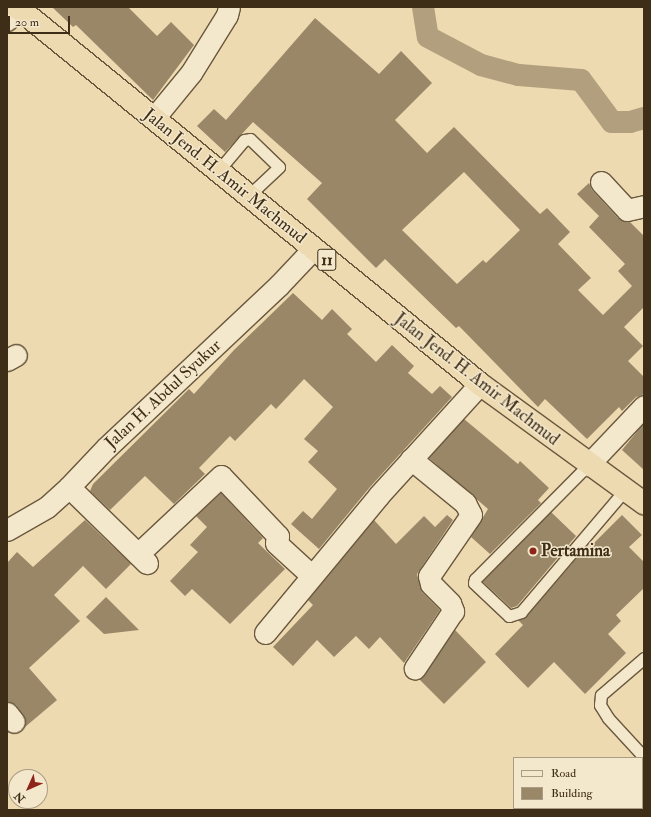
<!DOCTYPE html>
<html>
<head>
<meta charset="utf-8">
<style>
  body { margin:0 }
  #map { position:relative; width:651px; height:817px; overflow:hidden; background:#eddab1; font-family:"IM FELL Double Pica",serif }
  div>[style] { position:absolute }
  .canal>* { height:22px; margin:-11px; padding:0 11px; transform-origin:11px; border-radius:11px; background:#b29f7d }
  .building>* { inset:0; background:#998767 }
  .roads { filter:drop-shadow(1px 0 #6a583e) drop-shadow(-1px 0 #6a583e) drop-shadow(0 1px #6a583e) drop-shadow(0 -1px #6a583e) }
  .lane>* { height:11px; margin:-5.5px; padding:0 5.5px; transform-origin:5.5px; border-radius:5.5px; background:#f3e7cc }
  .street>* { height:21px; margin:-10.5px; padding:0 10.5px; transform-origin:10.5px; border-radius:10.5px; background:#f3e7cc }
  .highway>* { height:22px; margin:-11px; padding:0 11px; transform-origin:11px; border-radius:11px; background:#eddab1 }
  .dots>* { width:11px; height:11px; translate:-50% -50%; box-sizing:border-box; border:2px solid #f3e7cc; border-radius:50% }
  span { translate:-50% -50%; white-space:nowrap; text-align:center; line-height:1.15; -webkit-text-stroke:3px #f3e7cc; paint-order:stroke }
  .shield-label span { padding:1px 3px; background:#f3e7cc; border:1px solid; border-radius:3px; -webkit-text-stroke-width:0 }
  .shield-label { font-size:16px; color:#3e2d17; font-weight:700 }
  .street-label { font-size:17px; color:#3e2d17 }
  .poi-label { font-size:17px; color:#3e2d17; font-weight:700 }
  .left { translate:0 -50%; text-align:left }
  .frame { position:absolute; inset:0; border:8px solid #3e2d17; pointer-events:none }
  .legend { position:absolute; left:513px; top:757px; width:130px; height:52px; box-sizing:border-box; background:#f3e7cc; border:1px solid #ab9d84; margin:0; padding:5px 7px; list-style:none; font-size:12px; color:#3e2d17 }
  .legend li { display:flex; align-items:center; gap:8px; height:20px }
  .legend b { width:20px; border:1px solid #ab9d84 }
  .north { position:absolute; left:8px; top:769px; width:40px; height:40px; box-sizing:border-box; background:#f3e7cc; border:1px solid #ab9d84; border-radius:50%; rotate:225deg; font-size:11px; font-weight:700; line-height:16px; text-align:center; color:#3e2d17 }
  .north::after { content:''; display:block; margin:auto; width:14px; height:18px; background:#8f2418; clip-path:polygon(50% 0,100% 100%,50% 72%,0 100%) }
  .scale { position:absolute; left:8px; top:16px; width:62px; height:18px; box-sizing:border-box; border:2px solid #3e2d17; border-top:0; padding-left:5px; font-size:12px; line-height:14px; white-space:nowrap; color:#3e2d17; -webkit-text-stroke:3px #f3e7cc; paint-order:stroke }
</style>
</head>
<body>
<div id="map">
  <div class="canal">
    <i style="left:423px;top:7px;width:30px;rotate:81deg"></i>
    <i style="left:428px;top:37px;width:60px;rotate:27.8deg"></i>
    <i style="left:481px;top:65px;width:39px;rotate:15deg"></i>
    <i style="left:519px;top:75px;width:62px;rotate:4.6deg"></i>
    <i style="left:581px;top:80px;width:52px;rotate:53.6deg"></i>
    <i style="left:612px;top:122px;width:18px"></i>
    <i style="left:630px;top:122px;width:15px;rotate:-16deg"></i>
  </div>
  <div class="building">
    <i style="clip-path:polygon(52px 7px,128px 7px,157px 36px,171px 22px,194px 45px,153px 100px,76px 25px,73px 27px)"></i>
    <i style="clip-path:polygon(evenodd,315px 18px,379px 74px,401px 51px,432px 83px,395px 120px,427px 153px,454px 127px,540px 214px,547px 208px,570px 232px,558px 244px,591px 278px,578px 290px,603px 315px,632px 286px,618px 271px,625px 264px,589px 227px,599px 216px,577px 194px,589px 183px,592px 190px,618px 218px,630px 222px,644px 236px,644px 307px,624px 327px,643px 346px,628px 361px,644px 377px,644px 394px,636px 397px,622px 411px,619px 407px,587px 439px,545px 399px,538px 407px,459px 326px,456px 328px,385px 259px,376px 268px,307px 199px,322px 183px,253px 122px,225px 152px,197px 126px,214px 109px,226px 120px,315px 18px,464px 172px,520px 230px,486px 263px,483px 260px,457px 284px,402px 230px,464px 172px)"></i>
    <i style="clip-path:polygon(293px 293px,322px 320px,332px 309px,352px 329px,347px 334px,376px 362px,392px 345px,414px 366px,408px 373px,432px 394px,440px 386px,452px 397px,370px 487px,319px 549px,291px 524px,303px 511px,312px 519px,337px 489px,308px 462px,318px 451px,304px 439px,333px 407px,304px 379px,276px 409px,271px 404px,235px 441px,230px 436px,199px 468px,205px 474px,174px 504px,145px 476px,110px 510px,90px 491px,93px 484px,189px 389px,194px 394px,234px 350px)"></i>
    <i style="clip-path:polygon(464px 419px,518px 464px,520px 461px,549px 488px,538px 500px,541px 503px,490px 554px,471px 537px,488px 509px,429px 458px)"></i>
    <i style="clip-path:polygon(644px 423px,644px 470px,622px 450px)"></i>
    <i style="clip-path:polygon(221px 493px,263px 538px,258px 543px,285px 569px,230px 624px,192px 589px,185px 596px,170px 581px,198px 552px,190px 545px,207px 527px,196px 516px)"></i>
    <i style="clip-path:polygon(551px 512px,576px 536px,517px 606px,511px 608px,482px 581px)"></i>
    <i style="clip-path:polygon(447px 515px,453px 520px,417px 574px,422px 592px,440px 610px,404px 663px,380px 637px,369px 649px,356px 636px,334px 657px,317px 640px,293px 666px,273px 647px,313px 605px,308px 600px,374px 520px,396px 544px,424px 516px,435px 527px)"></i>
    <i style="clip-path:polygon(622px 515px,642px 535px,629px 547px,644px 562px,644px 588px,616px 615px,621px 621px,608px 634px,626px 653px,585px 694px,554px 662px,528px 688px,495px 654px,523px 625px,518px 620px,526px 617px,587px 546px,589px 548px)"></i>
    <i style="clip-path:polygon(85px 520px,131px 564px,106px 589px,83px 566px,54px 595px,80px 621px,29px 668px,57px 700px,25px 727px,23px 715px,16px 705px,7px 701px,7px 563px,17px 552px,33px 567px)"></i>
    <i style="clip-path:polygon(106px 597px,139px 630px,104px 634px,86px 617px)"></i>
    <i style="clip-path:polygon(455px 630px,486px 662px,444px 704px,419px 679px)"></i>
  </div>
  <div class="roads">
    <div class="lane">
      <i style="left:218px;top:171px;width:40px;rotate:-50deg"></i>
      <i style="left:244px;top:140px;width:6px;rotate:-9deg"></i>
      <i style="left:250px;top:139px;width:40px;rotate:44deg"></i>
      <i style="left:279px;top:167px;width:42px;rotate:136.9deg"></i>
      <i style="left:588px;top:465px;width:161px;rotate:134.7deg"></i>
      <i style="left:475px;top:579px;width:4px;rotate:104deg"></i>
      <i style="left:474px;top:583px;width:48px;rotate:43.3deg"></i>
      <i style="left:509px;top:616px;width:13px;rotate:-18deg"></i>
      <i style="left:521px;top:612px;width:160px;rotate:-49.6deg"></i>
      <i style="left:644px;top:658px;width:57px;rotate:139.3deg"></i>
      <i style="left:601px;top:695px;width:10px;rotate:96deg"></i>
      <i style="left:600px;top:705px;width:15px;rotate:58deg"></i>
      <i style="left:608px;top:718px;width:53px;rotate:47.3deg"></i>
    </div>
    <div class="street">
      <i style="left:7px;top:20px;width:16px;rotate:-47deg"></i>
      <i style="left:154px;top:118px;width:58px;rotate:-50.6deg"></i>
      <i style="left:191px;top:73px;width:68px;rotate:-58.2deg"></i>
      <i style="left:227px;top:15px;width:8px;rotate:-76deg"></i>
      <i style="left:601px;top:182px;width:38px;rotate:47deg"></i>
      <i style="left:627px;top:210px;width:17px;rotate:-13deg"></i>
      <i style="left:7px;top:360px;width:10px;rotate:-29deg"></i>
      <i style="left:411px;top:459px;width:70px;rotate:39.2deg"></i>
      <i style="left:465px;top:503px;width:13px;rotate:63deg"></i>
      <i style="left:471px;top:515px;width:74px;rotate:124.5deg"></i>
      <i style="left:429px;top:576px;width:8px;rotate:76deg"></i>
      <i style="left:431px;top:584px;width:27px;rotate:45deg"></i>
      <i style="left:450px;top:603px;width:9px;rotate:69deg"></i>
      <i style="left:453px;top:611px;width:69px;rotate:123.7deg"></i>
      <i style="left:588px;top:465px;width:81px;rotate:-46.5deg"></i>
      <i style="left:69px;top:487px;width:109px;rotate:44.3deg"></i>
      <i style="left:7px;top:530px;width:46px;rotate:-29.9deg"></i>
      <i style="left:47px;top:507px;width:30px;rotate:-42deg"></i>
      <i style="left:69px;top:487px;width:54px;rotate:-46.5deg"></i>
      <i style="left:106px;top:448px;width:238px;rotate:-43.3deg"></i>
      <i style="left:279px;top:285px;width:50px;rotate:-46.6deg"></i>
      <i style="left:138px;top:554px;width:114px;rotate:-43.2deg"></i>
      <i style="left:221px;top:476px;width:83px;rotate:46.5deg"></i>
      <i style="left:278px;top:536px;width:7px;rotate:106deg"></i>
      <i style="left:276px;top:543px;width:47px;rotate:42.4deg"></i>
      <i style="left:265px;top:633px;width:179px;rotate:-50.4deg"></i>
      <i style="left:379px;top:495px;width:150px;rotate:-47.7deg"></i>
      <i style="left:7px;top:713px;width:11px;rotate:52deg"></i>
    </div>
    <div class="highway">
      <i style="left:17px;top:7px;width:597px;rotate:39.15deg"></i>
      <i style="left:480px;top:384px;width:203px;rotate:36deg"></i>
    </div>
  </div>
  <div class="dots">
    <i style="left:533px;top:551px;background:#8f2418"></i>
  </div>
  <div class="shield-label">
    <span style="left:327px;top:260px">11</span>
  </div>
  <div class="street-label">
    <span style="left:225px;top:176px;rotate:39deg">Jalan Jend. H. Amir Machmud</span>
    <span style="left:477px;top:379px;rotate:38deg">Jalan Jend. H. Amir Machmud</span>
    <span style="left:163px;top:394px;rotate:-43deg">Jalan H. Abdul Syukur</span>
  </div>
  <div class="poi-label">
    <span class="left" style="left:541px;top:551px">Pertamina</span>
  </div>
  <div class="frame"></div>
  <ul class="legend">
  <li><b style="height:5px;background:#f3e7cc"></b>Road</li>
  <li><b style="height:11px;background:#998767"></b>Building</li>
  </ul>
  <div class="north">N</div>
  <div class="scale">20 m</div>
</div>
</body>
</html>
